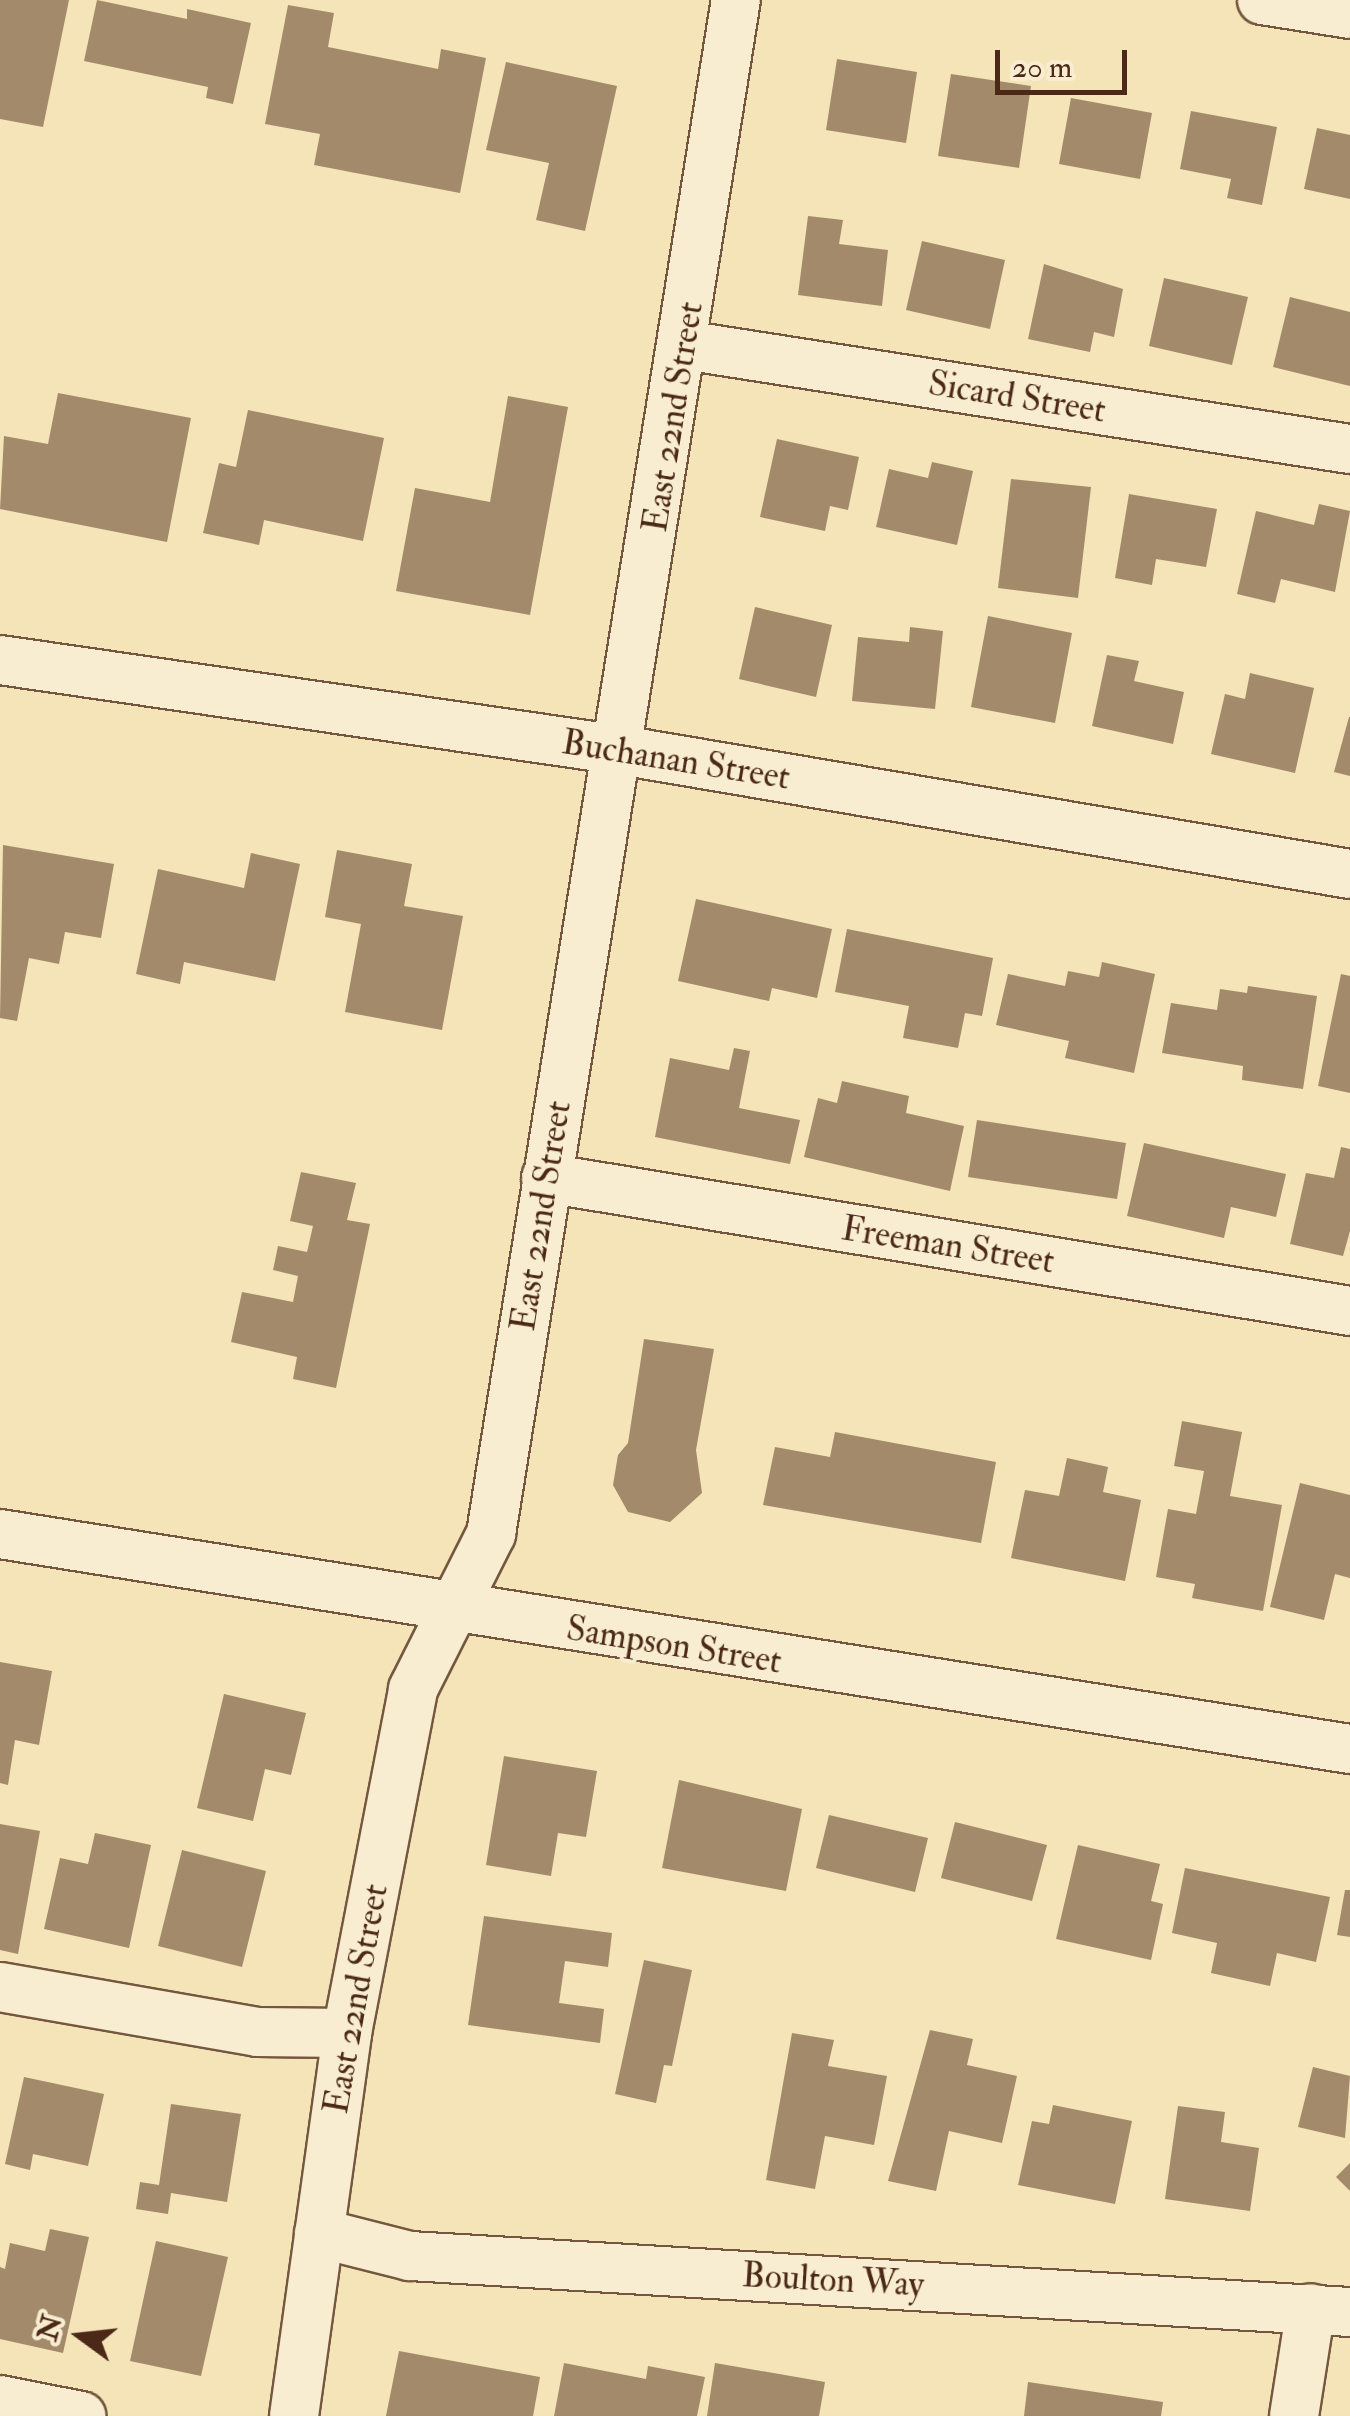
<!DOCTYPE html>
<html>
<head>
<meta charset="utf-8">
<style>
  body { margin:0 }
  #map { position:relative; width:1350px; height:2416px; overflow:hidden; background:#f4e4b7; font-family:"IM FELL Double Pica",serif }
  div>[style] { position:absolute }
  .building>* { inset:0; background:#a38a6b }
  .roads { filter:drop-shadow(2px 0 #755740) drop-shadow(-2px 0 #755740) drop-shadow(0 2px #755740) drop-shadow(0 -2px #755740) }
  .minor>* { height:48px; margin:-24px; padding:0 24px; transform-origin:24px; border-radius:24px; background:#f8edd0 }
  span { translate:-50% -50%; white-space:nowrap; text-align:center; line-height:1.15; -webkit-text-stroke:8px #f8edd0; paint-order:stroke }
  .street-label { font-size:35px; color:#4b2818 }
  .north { position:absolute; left:30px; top:2286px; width:100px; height:100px; -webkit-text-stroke:8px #f8edd0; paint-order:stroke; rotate:285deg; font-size:28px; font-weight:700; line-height:40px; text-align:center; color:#4b2818 }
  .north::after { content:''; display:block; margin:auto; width:35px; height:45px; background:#4b2818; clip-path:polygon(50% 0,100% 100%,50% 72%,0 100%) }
  .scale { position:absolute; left:995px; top:50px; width:132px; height:45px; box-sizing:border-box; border:5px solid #4b2818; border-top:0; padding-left:12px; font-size:30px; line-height:35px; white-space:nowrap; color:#4b2818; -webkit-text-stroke:8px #f8edd0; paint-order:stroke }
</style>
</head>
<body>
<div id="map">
  <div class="building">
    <i style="clip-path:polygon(0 0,69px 0,43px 127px,0 119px)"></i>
    <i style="clip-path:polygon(97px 0,187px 19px,187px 9px,251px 23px,233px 104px,206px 98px,208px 87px,84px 61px)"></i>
    <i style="clip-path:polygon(288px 5px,334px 13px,328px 47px,438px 69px,441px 49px,486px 58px,460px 193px,314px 165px,320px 134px,265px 124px)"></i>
    <i style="clip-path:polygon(837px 59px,917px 72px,906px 143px,826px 130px)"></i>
    <i style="clip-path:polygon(506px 62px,617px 86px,585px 231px,536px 220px,549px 163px,486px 150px)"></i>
    <i style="clip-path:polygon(951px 74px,1031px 86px,1019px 168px,938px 156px)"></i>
    <i style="clip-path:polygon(1071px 98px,1152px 113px,1140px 179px,1059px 164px)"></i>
    <i style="clip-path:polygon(1191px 111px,1277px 127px,1262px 205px,1227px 198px,1231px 179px,1180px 169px)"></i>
    <i style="clip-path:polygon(1317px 128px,1350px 135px,1350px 199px,1304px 189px)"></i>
    <i style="clip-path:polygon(808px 216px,843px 220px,839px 244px,888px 250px,882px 306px,798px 295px)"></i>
    <i style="clip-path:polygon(922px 241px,1005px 260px,990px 329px,906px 310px)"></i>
    <i style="clip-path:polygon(1044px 264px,1123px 289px,1114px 337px,1094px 332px,1090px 352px,1028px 339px)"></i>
    <i style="clip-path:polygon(1164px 278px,1248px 297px,1232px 365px,1149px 346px)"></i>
    <i style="clip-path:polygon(1290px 297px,1350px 312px,1350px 386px,1273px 367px)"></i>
    <i style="clip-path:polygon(58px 393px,191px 418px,167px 542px,0 509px,4px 436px,48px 444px)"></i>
    <i style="clip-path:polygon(508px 396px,568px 407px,530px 615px,396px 591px,415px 488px,490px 502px)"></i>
    <i style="clip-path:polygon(248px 410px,384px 438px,363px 541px,264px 520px,259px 545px,203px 533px,219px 463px,236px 467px)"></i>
    <i style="clip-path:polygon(777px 439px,859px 457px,848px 510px,830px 506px,825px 531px,760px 517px)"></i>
    <i style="clip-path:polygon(932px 462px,973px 471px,957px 545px,876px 527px,889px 469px,928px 478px)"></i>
    <i style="clip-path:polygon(1011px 479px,1091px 487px,1078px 598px,998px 588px)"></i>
    <i style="clip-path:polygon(1129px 494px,1217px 509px,1206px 567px,1156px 559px,1152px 585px,1115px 578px)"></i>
    <i style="clip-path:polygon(1319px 504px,1350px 511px,1335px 592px,1281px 579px,1275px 603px,1237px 594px,1256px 511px,1314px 525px)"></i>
    <i style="clip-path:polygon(755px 607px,832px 625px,816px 697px,739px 679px)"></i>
    <i style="clip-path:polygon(988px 616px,1072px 633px,1055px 723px,971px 707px)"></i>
    <i style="clip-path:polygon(910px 627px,943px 631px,935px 709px,852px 701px,858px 637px,909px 642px)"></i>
    <i style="clip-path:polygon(1107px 655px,1139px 661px,1134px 681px,1184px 692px,1173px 744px,1092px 726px)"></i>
    <i style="clip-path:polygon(1250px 673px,1314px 688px,1295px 773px,1211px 754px,1225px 694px,1245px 699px)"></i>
    <i style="clip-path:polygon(1349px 717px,1350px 717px,1350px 776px,1334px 772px)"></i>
    <i style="clip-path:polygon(3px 845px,114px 864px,101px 938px,65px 932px,59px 964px,29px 958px,17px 1021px,0 1018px)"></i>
    <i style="clip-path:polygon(337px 850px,412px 864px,404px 906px,463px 916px,442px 1030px,345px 1012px,361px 924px,325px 917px)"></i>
    <i style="clip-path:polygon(251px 853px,300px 864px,275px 981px,184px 962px,180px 984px,136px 974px,158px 869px,244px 888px)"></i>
    <i style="clip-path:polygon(696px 899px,832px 929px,817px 998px,772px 988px,769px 1001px,678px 981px)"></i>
    <i style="clip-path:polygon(847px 929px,993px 958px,982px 1016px,965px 1013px,958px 1048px,903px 1038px,909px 1006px,835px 992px)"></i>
    <i style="clip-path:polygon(1102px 962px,1155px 974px,1134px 1073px,1065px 1058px,1069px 1041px,996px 1025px,1008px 974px,1065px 986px,1068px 971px,1099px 977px)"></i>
    <i style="clip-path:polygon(1341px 974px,1350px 976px,1350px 1093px,1318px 1086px)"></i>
    <i style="clip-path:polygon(1248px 986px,1317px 996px,1303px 1089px,1242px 1080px,1243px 1066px,1162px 1053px,1171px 1003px,1217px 1010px,1220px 989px,1247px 993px)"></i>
    <i style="clip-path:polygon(734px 1048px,750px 1051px,739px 1108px,800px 1120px,790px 1164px,655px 1137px,670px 1058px,729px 1070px)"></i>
    <i style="clip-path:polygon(842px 1081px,909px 1096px,906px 1113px,964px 1126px,950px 1191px,804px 1157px,818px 1098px,837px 1103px)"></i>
    <i style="clip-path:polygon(977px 1120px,1126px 1143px,1117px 1199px,968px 1177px)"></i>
    <i style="clip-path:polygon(1144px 1143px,1286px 1174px,1276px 1217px,1231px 1207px,1224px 1238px,1127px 1216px)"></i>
    <i style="clip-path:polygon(1341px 1147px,1350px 1149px,1350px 1231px,1343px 1256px,1290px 1244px,1306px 1173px,1334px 1178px)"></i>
    <i style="clip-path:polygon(301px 1172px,356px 1183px,347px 1220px,370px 1224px,336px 1388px,293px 1379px,297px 1357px,231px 1342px,242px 1292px,293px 1302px,298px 1276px,273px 1270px,278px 1246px,307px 1252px,313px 1226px,290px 1221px)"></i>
    <i style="clip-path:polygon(644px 1339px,714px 1349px,696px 1450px,702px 1493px,670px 1522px,628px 1512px,613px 1485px,618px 1455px,628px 1443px)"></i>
    <i style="clip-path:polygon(1182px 1421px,1242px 1432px,1230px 1496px,1282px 1505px,1263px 1611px,1192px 1598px,1195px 1584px,1156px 1577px,1168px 1509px,1196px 1514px,1204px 1471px,1174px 1466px)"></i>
    <i style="clip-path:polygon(835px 1432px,996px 1462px,981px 1543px,763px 1505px,775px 1447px,830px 1457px)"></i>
    <i style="clip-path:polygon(1067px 1458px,1108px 1467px,1103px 1492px,1141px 1500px,1125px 1581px,1011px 1558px,1025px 1490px,1059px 1496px)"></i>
    <i style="clip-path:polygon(1300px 1483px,1350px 1495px,1350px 1578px,1335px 1574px,1324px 1620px,1270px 1607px)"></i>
    <i style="clip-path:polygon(0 1662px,52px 1671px,39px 1745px,15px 1740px,8px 1785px,0 1783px)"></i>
    <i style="clip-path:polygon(224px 1694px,306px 1713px,291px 1775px,265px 1769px,253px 1821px,197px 1808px)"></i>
    <i style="clip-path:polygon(504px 1756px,597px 1771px,586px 1837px,558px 1833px,551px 1876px,486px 1865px)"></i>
    <i style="clip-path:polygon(679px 1780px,802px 1809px,786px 1891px,662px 1868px)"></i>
    <i style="clip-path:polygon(829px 1815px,928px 1838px,915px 1892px,816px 1868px)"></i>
    <i style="clip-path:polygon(955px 1822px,1047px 1845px,1032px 1901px,941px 1878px)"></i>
    <i style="clip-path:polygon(0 1824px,40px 1831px,18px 1954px,0 1950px)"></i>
    <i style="clip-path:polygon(95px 1833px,151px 1845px,129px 1948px,44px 1929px,60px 1858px,88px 1864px)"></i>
    <i style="clip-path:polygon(1078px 1845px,1160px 1864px,1151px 1901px,1163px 1904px,1151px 1960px,1056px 1939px)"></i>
    <i style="clip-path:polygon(182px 1850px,266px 1871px,242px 1967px,158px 1946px)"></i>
    <i style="clip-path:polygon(1185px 1868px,1330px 1897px,1316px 1962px,1277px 1953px,1270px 1986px,1211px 1973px,1217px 1943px,1172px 1933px)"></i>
    <i style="clip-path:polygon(1345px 1890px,1350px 1890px,1350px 1937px,1337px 1935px)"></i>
    <i style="clip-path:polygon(484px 1916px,612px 1933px,608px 1967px,565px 1961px,559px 2003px,604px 2009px,600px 2043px,468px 2025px)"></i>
    <i style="clip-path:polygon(644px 1960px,692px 1970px,672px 2066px,664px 2065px,656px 2103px,615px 2094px)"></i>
    <i style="clip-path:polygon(930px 2030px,973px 2039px,967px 2065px,1017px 2076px,1002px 2143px,949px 2131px,936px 2191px,888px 2181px)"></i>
    <i style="clip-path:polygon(792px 2033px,834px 2040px,828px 2066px,887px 2076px,874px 2145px,825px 2136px,815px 2189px,766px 2180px)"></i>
    <i style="clip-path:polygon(1313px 2067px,1350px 2076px,1345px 2138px,1298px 2127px)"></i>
    <i style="clip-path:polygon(24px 2077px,104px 2094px,88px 2166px,33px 2154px,30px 2170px,5px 2164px)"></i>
    <i style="clip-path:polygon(171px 2104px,241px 2114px,227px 2202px,171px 2193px,168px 2214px,136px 2209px,140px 2182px,159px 2185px)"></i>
    <i style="clip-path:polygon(1053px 2105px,1132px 2121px,1115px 2204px,1018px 2185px,1032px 2121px,1049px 2124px)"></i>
    <i style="clip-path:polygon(1178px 2106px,1225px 2112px,1221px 2142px,1259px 2148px,1250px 2211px,1165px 2199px)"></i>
    <i style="clip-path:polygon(1350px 2163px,1350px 2191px,1336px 2177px)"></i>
    <i style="clip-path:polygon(50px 2229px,89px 2237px,63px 2353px,0 2339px,0 2267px,5px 2269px,10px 2243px,45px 2251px)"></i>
    <i style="clip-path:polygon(156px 2241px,228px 2257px,201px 2376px,130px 2361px)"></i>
    <i style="clip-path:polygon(399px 2351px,540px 2377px,533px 2416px,386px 2416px)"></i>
    <i style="clip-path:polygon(564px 2363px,646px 2379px,648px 2366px,705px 2377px,697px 2416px,554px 2416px)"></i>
    <i style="clip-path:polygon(715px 2363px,825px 2382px,819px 2416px,707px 2416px)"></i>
    <i style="clip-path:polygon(1028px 2382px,1163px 2402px,1161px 2416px,1024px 2416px)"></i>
  </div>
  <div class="roads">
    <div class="minor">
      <i style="left:1262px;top:0;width:89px;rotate:9deg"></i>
      <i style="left:684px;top:345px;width:674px;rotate:8.88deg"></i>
      <i style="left:0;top:660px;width:626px;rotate:8.26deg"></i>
      <i style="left:620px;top:750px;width:740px;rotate:9.64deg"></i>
      <i style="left:546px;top:1178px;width:815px;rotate:9.39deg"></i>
      <i style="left:0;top:1534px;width:1367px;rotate:9.05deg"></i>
      <i style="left:0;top:1987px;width:261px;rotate:9.9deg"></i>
      <i style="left:257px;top:2032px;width:90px;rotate:0.6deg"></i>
      <i style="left:319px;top:2233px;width:94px;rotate:14.2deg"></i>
      <i style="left:410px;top:2256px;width:942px;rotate:3.41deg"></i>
      <i style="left:0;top:2400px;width:83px;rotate:11.2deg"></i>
      <i style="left:294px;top:2416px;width:387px;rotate:-82.1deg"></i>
      <i style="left:347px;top:2033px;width:350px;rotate:-79.1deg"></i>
      <i style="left:413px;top:1689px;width:174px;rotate:-63.3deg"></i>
      <i style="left:491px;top:1534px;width:1553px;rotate:-80.93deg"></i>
      <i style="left:1294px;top:2416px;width:109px;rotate:-81.1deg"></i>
    </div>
  </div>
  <div class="street-label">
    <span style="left:1017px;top:397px;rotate:9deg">Sicard Street</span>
    <span style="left:673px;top:417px;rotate:-81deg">East 22nd Street</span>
    <span style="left:676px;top:760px;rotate:9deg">Buchanan Street</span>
    <span style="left:541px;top:1216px;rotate:-81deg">East 22nd Street</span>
    <span style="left:948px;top:1245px;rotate:9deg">Freeman Street</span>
    <span style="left:674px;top:1645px;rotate:9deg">Sampson Street</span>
    <span style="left:356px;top:1999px;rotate:-80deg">East 22nd Street</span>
    <span style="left:833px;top:2280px;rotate:3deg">Boulton Way</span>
  </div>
  <div class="north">N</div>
  <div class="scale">20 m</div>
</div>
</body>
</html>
